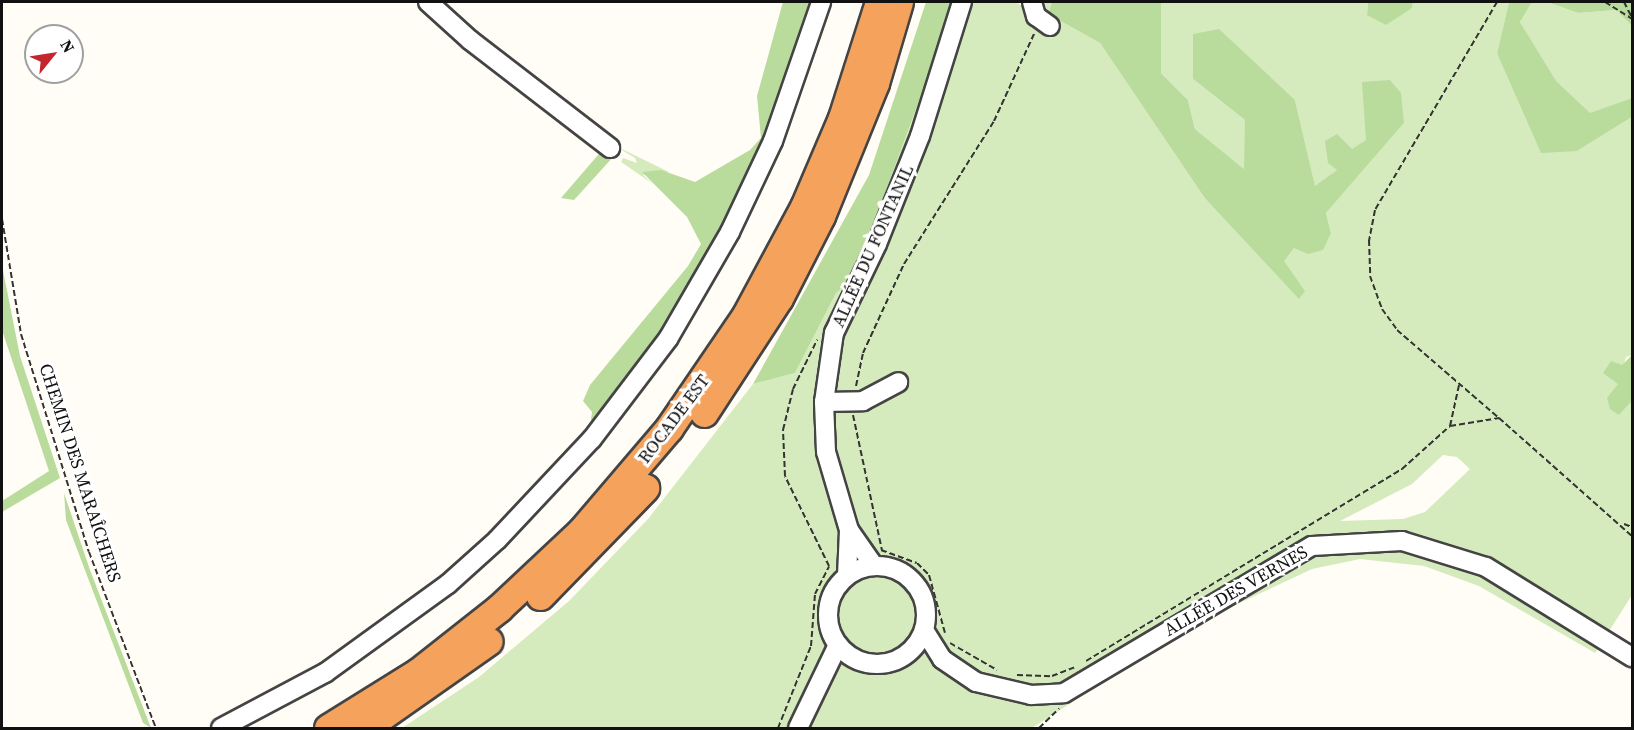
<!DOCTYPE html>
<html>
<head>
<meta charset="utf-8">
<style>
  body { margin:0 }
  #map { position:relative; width:1634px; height:730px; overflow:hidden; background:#fffdf5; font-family:"Source Serif 4",serif }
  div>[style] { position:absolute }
  .green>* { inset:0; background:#d5ebbd }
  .forest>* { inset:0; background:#b9dc9c }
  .path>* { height:2px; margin-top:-1px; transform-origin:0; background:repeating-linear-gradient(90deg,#333 0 6px,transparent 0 9px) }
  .roads { filter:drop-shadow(2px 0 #444) drop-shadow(-2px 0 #444) drop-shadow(0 2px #444) drop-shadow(0 -2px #444) }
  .minor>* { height:18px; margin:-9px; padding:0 9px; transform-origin:9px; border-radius:9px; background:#fff }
  .minor>.ring { margin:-9px; padding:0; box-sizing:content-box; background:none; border:18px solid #fff; border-radius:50% }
  .highway>* { height:27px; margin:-13.5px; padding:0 13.5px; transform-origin:13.5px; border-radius:13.5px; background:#f5a25d }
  span { translate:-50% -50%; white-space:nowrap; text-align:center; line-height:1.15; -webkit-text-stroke:6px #fff; paint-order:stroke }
  .street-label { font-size:18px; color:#111 }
  .frame { position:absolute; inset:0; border:3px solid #111; pointer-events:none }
  .north { position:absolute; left:24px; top:24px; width:60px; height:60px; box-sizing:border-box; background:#fff; border:2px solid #a0a0a0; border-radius:50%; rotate:60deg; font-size:16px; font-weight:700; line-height:24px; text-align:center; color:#111 }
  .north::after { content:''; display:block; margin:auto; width:21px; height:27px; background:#c4262e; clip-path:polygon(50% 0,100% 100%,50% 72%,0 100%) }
</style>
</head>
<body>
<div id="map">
  <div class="green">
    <i style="clip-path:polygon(evenodd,951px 2px,1016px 2px,1030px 12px,1033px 2px,1052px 2px,1048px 14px,1100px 43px,1204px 197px,1305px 291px,1283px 261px,1294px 248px,1331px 233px,1326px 213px,1404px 123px,1352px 149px,1337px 170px,1315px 187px,1295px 100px,1193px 79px,1245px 120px,1245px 170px,1195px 129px,1188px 100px,1161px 73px,1161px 2px,1368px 2px,1367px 15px,1412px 8px,1413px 2px,1509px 2px,1497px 53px,1577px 151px,1632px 117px,1632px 355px,1626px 357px,1618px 384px,1619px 415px,1632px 401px,1632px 595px,1595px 653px,1479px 586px,1424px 566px,1360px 559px,1312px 569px,1193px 625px,1032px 728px,402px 728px,479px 677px,569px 601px,648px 519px,753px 384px,795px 373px,836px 293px,853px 280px,940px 44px,951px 2px,1443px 455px,1457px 457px,1470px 469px,1425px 512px,1403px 519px,1340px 521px,1412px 484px,1443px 455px)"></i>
    <i style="clip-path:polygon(1532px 2px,1547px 2px,1578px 13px,1616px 10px,1632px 26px,1632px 98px,1590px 114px,1556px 82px,1520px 22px)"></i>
    <i style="clip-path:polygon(572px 112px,622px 149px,669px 172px,643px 175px,653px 184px,621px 162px,623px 158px,637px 163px,635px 158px,609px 142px)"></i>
  </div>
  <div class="forest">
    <i style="clip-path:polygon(783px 2px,818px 2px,801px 55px,727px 231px,615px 405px,570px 451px,590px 426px,592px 412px,583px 401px,590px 385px,688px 266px,701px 244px,687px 217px,642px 172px,661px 170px,695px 182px,750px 150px,761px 138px,757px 96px)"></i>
    <i style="clip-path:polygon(926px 2px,951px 2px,940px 44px,853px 280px,836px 293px,795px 373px,753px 384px,869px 175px)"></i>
    <i style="clip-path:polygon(1052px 2px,1161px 2px,1161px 73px,1188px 100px,1195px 129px,1244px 169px,1245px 120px,1193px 79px,1193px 34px,1219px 29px,1295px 100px,1315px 186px,1337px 170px,1328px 163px,1325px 141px,1337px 134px,1352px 149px,1366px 140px,1362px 82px,1390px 80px,1401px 93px,1404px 123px,1326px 213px,1331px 233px,1323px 250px,1308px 254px,1294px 248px,1284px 261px,1305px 291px,1299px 299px,1204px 197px,1100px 43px,1048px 14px)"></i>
    <i style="clip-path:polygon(1368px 2px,1413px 2px,1412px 8px,1386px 25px,1367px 15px)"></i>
    <i style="clip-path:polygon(1509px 2px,1532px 2px,1520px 22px,1556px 81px,1590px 113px,1632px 98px,1632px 117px,1577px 151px,1541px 153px,1497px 53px)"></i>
    <i style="clip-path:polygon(1547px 2px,1632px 2px,1632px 26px,1616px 10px,1578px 13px)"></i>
    <i style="clip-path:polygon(604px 148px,614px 156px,574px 200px,561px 198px)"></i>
    <i style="clip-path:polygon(2px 265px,20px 356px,60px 478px,2px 512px,2px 501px,49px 471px,2px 330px)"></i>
    <i style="clip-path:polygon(1632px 355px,1632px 401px,1619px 415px,1610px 409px,1607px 398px,1618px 384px,1603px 373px,1611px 361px,1622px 365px)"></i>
    <i style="clip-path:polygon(64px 493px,90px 570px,151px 728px,143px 723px,91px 586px,66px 520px)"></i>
  </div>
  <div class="path">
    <i style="left:1497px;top:2px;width:241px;rotate:120.4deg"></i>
    <i style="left:1375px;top:210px;width:31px;rotate:101deg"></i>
    <i style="left:1369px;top:240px;width:36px;rotate:88deg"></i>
    <i style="left:1370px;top:276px;width:35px;rotate:70deg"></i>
    <i style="left:1382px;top:309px;width:26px;rotate:54deg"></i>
    <i style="left:1397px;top:330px;width:135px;rotate:40.8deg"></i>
    <i style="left:1605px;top:2px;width:32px;rotate:32deg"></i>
    <i style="left:1624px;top:2px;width:18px;rotate:63deg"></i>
    <i style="left:2px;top:219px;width:117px;rotate:80.6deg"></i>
    <i style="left:21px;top:334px;width:228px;rotate:72.7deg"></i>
    <i style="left:89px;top:552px;width:188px;rotate:69.2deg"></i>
    <i style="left:856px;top:386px;width:34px;rotate:-78deg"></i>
    <i style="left:863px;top:353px;width:98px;rotate:-65.3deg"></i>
    <i style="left:904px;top:264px;width:169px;rotate:-57.8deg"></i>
    <i style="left:994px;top:121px;width:96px;rotate:-65.3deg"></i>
    <i style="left:853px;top:415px;width:138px;rotate:77.9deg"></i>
    <i style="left:1450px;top:426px;width:50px;rotate:-9.3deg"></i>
    <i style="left:1499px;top:418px;width:178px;rotate:41.6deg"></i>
    <i style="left:1624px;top:524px;width:9px;rotate:21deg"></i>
    <i style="left:881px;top:550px;width:38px;rotate:20deg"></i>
    <i style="left:917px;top:563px;width:17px;rotate:45deg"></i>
    <i style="left:929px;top:575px;width:60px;rotate:74.6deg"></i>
    <i style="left:950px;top:643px;width:54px;rotate:29.9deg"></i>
    <i style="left:1086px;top:661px;width:370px;rotate:-31.3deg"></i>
    <i style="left:1402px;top:469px;width:64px;rotate:-41.9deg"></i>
    <i style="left:1450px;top:426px;width:42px;rotate:-77.6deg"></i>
    <i style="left:1017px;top:675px;width:35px;rotate:2deg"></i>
    <i style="left:1052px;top:676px;width:26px;rotate:-21deg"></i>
    <i style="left:778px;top:728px;width:88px;rotate:-68.1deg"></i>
    <i style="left:811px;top:646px;width:52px;rotate:-85.6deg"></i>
    <i style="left:815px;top:594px;width:31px;rotate:-63deg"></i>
    <i style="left:829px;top:566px;width:100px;rotate:-116.1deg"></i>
    <i style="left:785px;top:476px;width:46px;rotate:-92.5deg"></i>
    <i style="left:783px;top:430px;width:42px;rotate:-76.3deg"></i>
    <i style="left:793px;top:389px;width:55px;rotate:-63.9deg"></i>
    <i style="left:1039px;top:728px;width:28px;rotate:-44deg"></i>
  </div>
  <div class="roads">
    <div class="minor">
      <i style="left:428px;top:2px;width:57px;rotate:42.1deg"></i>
      <i style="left:470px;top:40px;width:177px;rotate:37.6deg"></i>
      <i style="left:1032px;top:2px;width:15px;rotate:74deg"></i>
      <i style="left:1036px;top:16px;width:17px;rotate:36deg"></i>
      <i style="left:824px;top:402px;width:39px;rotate:-1deg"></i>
      <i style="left:863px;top:401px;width:40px;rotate:-28deg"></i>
      <i style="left:874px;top:566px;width:44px;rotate:-124.8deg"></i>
      <i style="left:849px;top:530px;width:81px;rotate:-106.4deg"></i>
      <i style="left:826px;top:452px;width:50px;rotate:-92.3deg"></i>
      <i style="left:824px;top:402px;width:70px;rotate:-81.8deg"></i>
      <i style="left:834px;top:333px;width:99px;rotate:-64.2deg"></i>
      <i style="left:877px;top:244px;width:116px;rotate:-68.3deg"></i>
      <i style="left:920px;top:136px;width:140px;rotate:-72.6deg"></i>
      <i class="ring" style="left:828px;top:566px;width:80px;height:80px"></i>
      <i style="left:847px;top:576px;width:46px;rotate:-87.5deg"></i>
      <i style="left:924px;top:630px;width:34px;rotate:58deg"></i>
      <i style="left:942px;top:659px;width:41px;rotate:34.1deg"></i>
      <i style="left:976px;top:682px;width:57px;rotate:13.3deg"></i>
      <i style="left:1031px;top:695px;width:33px;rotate:-3deg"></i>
      <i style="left:1064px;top:693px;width:288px;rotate:-30.7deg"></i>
      <i style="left:1312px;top:546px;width:90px;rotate:-3.2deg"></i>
      <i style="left:1402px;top:541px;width:88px;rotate:17.2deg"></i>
      <i style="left:1486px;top:567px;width:172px;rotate:31.7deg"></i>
      <i style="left:221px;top:728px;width:118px;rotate:-27.9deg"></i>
      <i style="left:325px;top:673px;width:152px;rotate:-35.9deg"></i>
      <i style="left:448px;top:584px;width:66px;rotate:-41.9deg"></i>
      <i style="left:497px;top:540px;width:139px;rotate:-46.8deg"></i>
      <i style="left:592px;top:439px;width:126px;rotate:-52.8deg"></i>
      <i style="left:668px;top:339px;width:124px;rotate:-59.9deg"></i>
      <i style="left:730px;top:232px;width:101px;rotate:-64.7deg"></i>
      <i style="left:773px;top:141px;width:147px;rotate:-70.9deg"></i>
      <i style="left:798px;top:728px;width:92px;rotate:-64.3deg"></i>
    </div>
    <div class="highway">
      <i style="left:704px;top:413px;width:137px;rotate:-56.9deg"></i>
      <i style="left:779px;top:298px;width:92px;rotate:-62.9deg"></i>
      <i style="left:821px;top:216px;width:144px;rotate:-67.9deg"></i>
      <i style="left:875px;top:83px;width:84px;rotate:-73.5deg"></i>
      <i style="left:540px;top:596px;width:151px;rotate:-45.8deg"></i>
      <i style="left:328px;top:728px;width:106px;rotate:-31.9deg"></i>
      <i style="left:418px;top:672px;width:103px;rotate:-38.3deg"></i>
      <i style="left:499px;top:608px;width:114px;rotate:-43.2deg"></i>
      <i style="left:582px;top:530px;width:134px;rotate:-49.5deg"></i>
      <i style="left:669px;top:428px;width:137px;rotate:-55.7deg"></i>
      <i style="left:746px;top:315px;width:123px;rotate:-61.8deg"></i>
      <i style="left:804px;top:207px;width:97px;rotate:-66.9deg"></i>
      <i style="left:842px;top:118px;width:122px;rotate:-72.3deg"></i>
      <i style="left:365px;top:728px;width:151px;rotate:-35.1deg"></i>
    </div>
  </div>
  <div class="street-label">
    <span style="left:873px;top:246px;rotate:-66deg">ALLÉE DU FONTANIL</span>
    <span style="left:674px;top:419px;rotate:-53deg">ROCADE EST</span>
    <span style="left:80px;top:473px;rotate:72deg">CHEMIN DES MARAÎCHERS</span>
    <span style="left:1236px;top:591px;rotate:-30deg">ALLÉE DES VERNES</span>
  </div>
  <div class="frame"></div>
  <div class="north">N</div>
</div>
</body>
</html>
